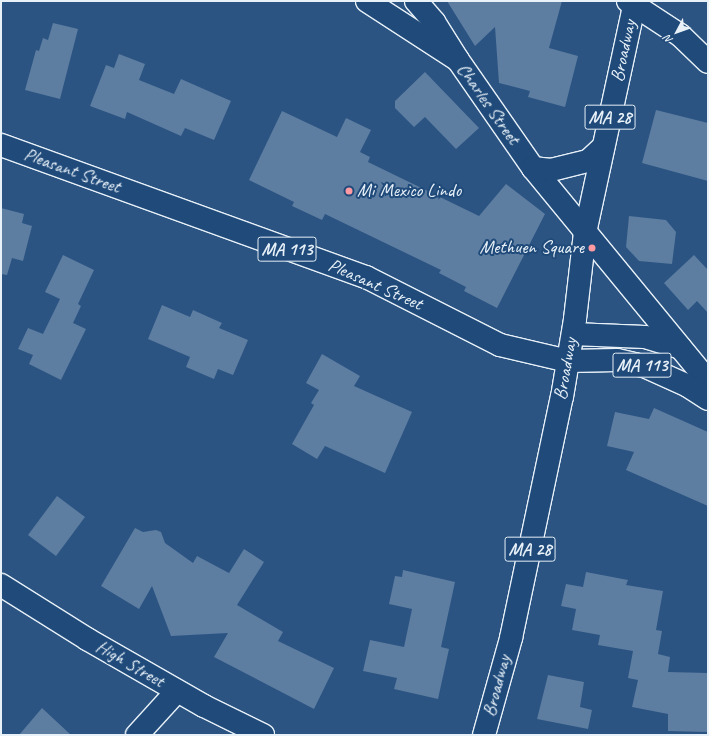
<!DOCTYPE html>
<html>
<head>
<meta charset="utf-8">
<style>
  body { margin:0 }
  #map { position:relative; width:709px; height:736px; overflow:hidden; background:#2b5482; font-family:Caveat,sans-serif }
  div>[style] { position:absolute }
  .building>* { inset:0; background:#5d7da1 }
  .roads { filter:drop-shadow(1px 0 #e8f1f8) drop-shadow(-1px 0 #e8f1f8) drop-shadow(0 1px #e8f1f8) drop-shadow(0 -1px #e8f1f8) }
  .minor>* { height:22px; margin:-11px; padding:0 11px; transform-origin:11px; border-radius:11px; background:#1f4a7a }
  .tertiary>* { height:22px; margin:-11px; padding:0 11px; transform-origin:11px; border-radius:11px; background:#1f4a7a }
  .secondary>* { height:22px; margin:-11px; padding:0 11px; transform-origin:11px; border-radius:11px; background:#1f4a7a }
  .primary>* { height:22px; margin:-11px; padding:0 11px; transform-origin:11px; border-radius:11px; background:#1f4a7a }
  .dots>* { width:11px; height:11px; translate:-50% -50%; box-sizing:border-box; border:2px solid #1f4a7a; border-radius:50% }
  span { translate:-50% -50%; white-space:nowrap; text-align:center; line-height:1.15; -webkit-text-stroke:4px #1f4a7a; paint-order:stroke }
  .shield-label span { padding:1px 3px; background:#1f4a7a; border:1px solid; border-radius:3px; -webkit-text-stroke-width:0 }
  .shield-label { font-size:18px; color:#e8f1f8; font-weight:700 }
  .street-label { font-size:19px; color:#e8f1f8 }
  .poi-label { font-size:19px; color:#e8f1f8 }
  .left { translate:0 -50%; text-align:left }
  .right { translate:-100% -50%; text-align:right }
  .frame { position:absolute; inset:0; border:2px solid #e8f1f8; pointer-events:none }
  .north { position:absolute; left:657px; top:12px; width:40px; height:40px; -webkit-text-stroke:3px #1f4a7a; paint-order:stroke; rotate:229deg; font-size:11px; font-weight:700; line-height:16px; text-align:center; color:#e8f1f8 }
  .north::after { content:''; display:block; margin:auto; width:14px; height:18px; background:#e8f1f8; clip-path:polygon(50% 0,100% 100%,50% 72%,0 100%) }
</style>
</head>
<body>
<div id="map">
  <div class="building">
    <i style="clip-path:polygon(447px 1px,562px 1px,549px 48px,578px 56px,565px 107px,528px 97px,530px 91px,499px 83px,495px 27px,475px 46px)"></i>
    <i style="clip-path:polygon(53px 23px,78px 29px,60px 99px,25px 90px,36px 50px,39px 51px,43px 38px,48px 40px)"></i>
    <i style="clip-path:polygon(119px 54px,145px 64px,139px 80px,174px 94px,181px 79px,231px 101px,214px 140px,185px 128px,181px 136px,127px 112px,125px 119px,90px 106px,106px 65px,114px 68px)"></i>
    <i style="clip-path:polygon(425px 72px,479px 128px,456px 149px,425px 117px,414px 127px,395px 108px,395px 101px)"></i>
    <i style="clip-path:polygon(656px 110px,708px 123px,708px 181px,642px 163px)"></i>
    <i style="clip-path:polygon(282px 111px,337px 137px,346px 118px,371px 130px,360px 152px,370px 157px,368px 162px,479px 216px,506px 184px,545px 214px,497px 308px,464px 291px,466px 287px,439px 273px,441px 270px,325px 214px,322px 220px,292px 206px,294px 202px,249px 180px)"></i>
    <i style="clip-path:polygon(1px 208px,24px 214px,22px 223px,32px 226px,23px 261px,12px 258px,7px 275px,1px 274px)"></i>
    <i style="clip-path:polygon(629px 216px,666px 220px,676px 232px,672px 264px,639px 261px,626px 247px)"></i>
    <i style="clip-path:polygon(63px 255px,94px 270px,78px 304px,81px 306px,73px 323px,86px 329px,61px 380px,29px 364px,33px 355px,18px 349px,28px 328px,43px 334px,60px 299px,45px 292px)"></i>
    <i style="clip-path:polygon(694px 255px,708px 270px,708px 313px,697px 301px,688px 310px,664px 283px)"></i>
    <i style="clip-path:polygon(162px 305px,190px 317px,193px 310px,222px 323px,219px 328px,248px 340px,233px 375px,218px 369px,214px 379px,186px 367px,190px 357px,148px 339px)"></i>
    <i style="clip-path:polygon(322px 354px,360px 376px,354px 386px,412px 412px,385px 473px,325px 446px,317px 459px,292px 444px,314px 405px,311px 403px,319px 390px,306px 383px)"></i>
    <i style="clip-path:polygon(654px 408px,708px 432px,708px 506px,626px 470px,634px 452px,607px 446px,615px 412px,649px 419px)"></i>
    <i style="clip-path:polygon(57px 496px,85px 517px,56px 556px,28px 535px)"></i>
    <i style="clip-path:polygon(135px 528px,143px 532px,156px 530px,161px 532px,165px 543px,193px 563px,197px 556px,229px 573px,244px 549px,264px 562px,237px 605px,283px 632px,278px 641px,334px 668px,314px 709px,214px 657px,228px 633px,171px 636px,152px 586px,139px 609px,101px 586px)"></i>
    <i style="clip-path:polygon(403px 570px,455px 582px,441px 647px,449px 649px,438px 699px,394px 689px,397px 678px,363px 671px,370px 640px,404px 647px,412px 609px,389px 604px,395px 576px,402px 577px)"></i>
    <i style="clip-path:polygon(586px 572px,628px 580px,626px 585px,663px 591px,656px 630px,662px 631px,658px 654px,670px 657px,668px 672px,708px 673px,708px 732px,668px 731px,668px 714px,632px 707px,638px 680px,628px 678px,633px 651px,598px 645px,600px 635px,572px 630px,576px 609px,561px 606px,566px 584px,583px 587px)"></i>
    <i style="clip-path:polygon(548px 675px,584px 682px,580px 707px,592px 710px,588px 729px,537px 719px)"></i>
    <i style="clip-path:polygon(42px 708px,71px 735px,19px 735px)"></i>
  </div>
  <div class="roads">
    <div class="minor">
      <i style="left:137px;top:735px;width:59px;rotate:-47.7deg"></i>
    </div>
    <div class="tertiary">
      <i style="left:1px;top:585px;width:102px;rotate:32.1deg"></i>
      <i style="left:87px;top:639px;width:135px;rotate:29.8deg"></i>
      <i style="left:204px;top:706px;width:66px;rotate:26.2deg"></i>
    </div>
    <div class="secondary">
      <i style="left:416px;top:1px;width:28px;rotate:49deg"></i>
      <i style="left:434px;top:22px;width:45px;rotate:57.7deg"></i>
      <i style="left:628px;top:1px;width:62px;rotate:33.2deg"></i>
      <i style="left:680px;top:35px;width:39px;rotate:44deg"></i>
    </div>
    <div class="primary">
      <i style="left:367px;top:1px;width:108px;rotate:33deg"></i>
      <i style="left:458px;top:60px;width:131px;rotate:55.2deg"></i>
      <i style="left:533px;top:168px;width:276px;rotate:50.6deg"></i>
      <i style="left:1px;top:145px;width:388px;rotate:19.9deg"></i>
      <i style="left:366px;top:277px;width:150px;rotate:26.9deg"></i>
      <i style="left:500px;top:345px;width:70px;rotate:13.2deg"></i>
      <i style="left:568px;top:361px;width:49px;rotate:-1.2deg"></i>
      <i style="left:617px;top:360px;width:28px;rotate:13deg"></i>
      <i style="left:644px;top:366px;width:48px;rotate:24.4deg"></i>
      <i style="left:688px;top:386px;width:24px;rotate:33deg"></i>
      <i style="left:533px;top:168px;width:18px;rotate:6deg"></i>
      <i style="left:551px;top:170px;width:38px;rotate:-14deg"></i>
      <i style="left:588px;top:161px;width:21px;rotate:-43deg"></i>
      <i style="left:573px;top:334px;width:72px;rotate:2.4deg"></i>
      <i style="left:645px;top:337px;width:37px;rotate:17deg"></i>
      <i style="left:484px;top:735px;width:101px;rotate:-74.4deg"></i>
      <i style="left:511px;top:638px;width:246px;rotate:-78.1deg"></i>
      <i style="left:562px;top:397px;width:79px;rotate:-80.5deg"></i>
      <i style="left:575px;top:319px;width:87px;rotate:-83.4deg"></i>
      <i style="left:585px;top:233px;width:237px;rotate:-77.8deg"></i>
    </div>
  </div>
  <div class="dots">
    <i style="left:349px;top:191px;background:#ff9aa2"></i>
    <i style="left:592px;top:248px;background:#ff9aa2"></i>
  </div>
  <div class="shield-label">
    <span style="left:610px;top:117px">MA 28</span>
    <span style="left:287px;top:249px">MA 113</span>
    <span style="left:642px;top:365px">MA 113</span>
    <span style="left:530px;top:549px">MA 28</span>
  </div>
  <div class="street-label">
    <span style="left:624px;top:51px;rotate:-78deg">Broadway</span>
    <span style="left:488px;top:104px;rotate:55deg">Charles Street</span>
    <span style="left:72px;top:171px;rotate:20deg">Pleasant Street</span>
    <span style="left:375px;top:285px;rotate:24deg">Pleasant Street</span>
    <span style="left:566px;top:369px;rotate:-80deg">Broadway</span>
    <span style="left:130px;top:664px;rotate:30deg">High Street</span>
    <span style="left:497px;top:686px;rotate:-75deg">Broadway</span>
  </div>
  <div class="poi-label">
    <span class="left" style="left:357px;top:191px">Mi Mexico Lindo</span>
    <span class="right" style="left:584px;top:248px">Methuen Square</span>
  </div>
  <div class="frame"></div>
  <div class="north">N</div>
</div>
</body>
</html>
